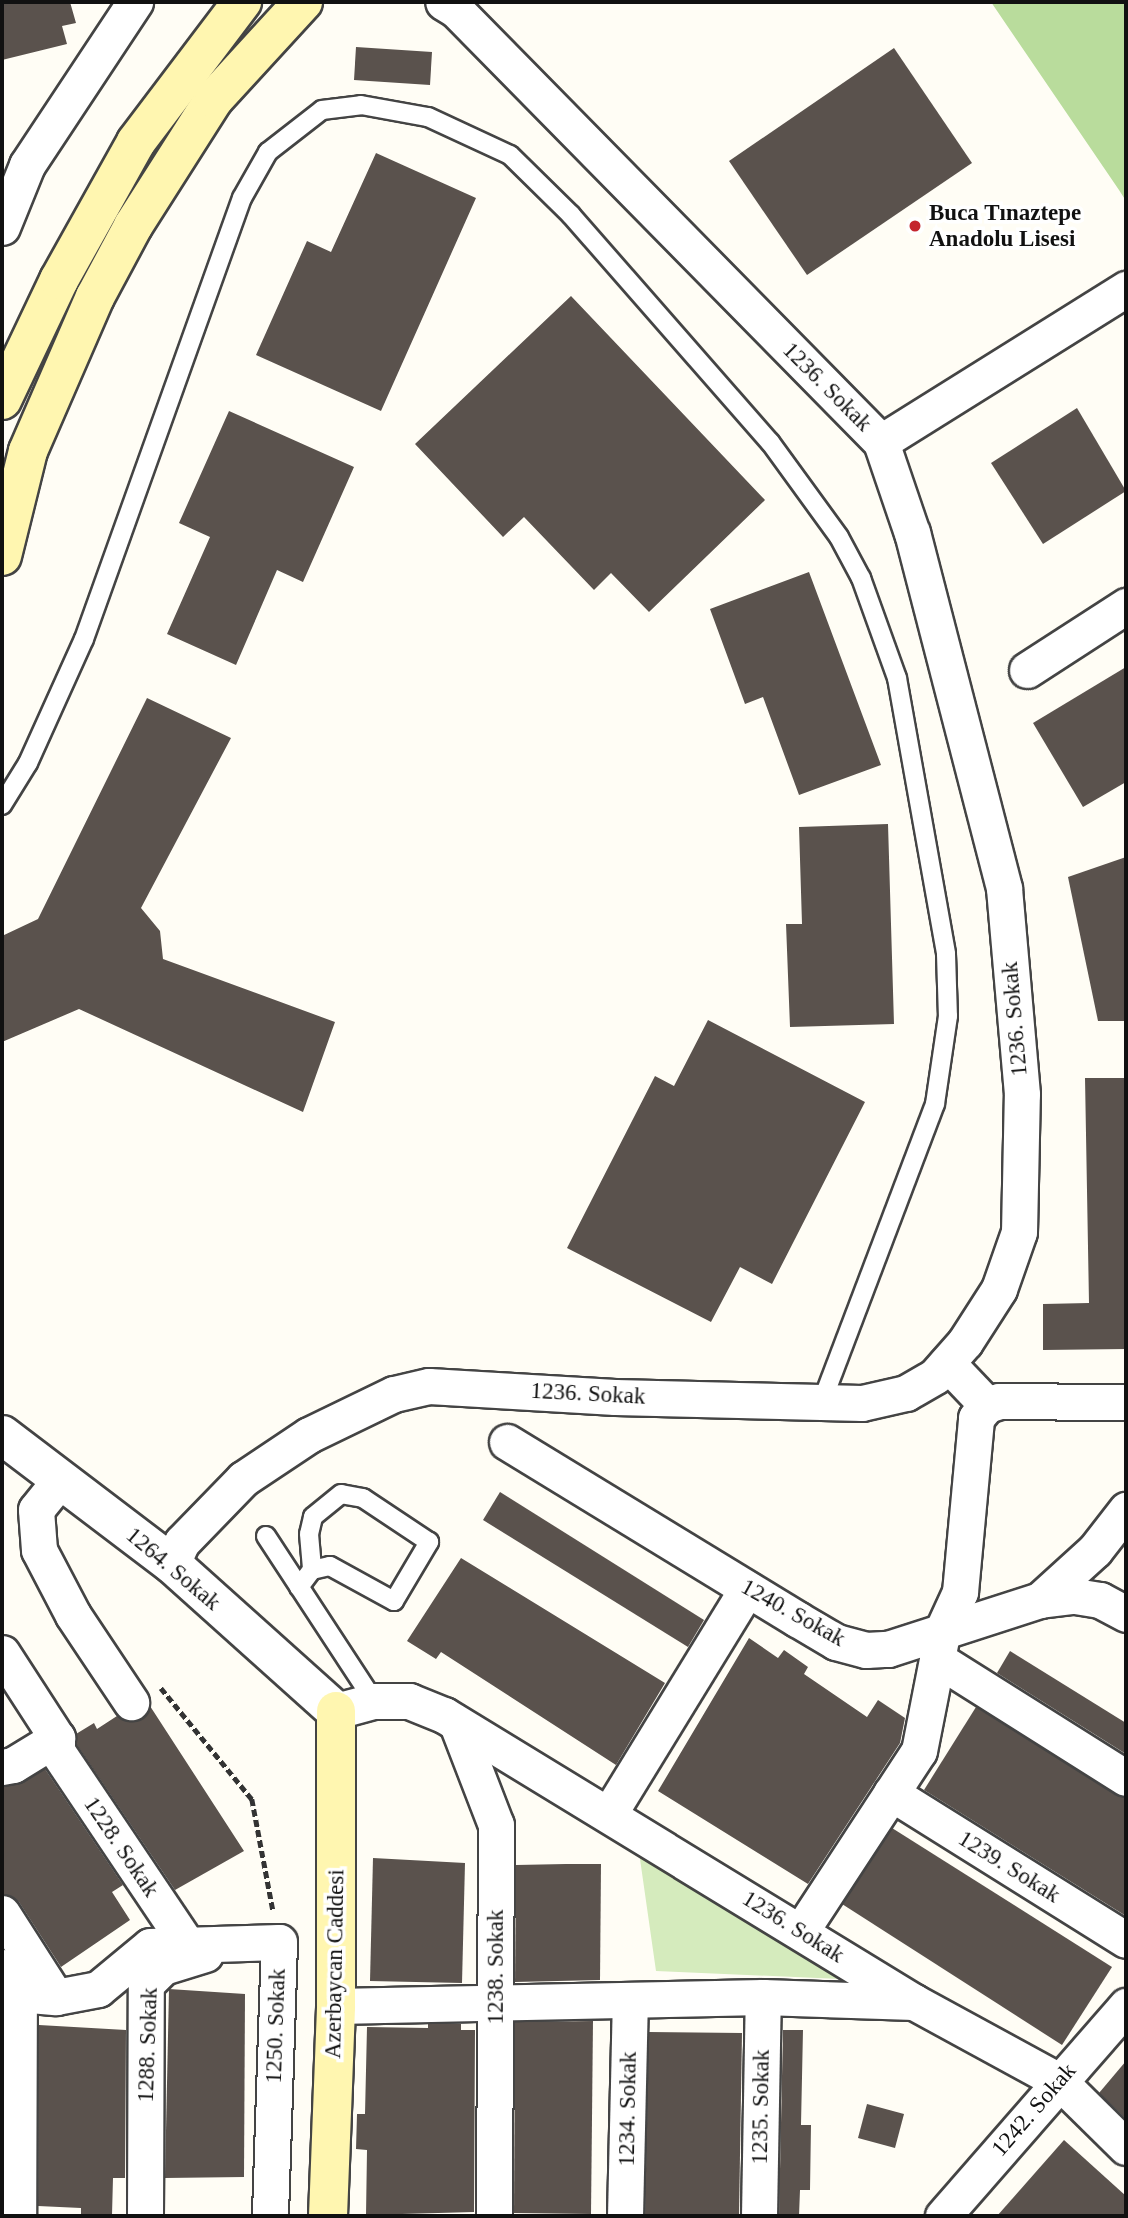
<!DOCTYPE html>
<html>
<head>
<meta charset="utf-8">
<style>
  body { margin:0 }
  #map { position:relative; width:1128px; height:2218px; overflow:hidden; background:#fffdf5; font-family:Georgia,serif }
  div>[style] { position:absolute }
  .green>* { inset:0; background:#d5ebbd }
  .forest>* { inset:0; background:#b9dc9c }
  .building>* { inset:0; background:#5a524d }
  .path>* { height:4.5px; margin-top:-2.25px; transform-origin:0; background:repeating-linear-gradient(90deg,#333 0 7px,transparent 0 10.5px) }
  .roads { filter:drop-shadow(2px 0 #444) drop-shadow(-2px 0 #444) drop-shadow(0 2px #444) drop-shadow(0 -2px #444) }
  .service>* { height:18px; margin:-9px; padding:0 9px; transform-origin:9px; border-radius:9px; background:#fff }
  .minor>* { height:35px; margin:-17.5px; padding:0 17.5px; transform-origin:17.5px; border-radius:17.5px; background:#fff }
  .tertiary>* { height:38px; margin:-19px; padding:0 19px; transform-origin:19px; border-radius:19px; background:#fff }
  .secondary>* { height:38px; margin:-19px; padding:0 19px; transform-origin:19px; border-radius:19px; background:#fff6b0 }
  .dots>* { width:19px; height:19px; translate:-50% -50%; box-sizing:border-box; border:4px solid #fff; border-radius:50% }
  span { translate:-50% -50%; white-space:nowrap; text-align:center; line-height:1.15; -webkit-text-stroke:7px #fff; paint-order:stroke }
  .poi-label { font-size:23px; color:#111; font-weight:700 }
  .left { translate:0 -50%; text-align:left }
  .street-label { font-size:23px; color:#111 }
  .frame { position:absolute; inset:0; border:4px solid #111; pointer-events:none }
</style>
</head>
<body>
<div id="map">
  <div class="green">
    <i style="clip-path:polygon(639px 1852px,848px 1974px,840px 1979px,656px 1971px)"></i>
  </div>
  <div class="forest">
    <i style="clip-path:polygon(991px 2px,1126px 2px,1126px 201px,1119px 190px)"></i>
  </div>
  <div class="building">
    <i style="clip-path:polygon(2px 2px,70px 2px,76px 23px,62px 26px,67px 44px,2px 60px)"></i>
    <i style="clip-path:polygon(356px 47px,432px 52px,430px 85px,354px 80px)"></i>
    <i style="clip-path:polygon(894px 48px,972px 163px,807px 275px,729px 161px)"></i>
    <i style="clip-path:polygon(376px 153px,476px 198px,381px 411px,256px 355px,307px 241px,331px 252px)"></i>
    <i style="clip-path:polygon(571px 296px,765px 500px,649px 612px,611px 573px,594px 590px,524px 517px,503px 537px,415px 444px)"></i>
    <i style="clip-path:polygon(1077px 408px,1126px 491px,1043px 544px,991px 463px)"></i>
    <i style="clip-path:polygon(229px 411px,354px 467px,303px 582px,277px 570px,236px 665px,167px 634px,210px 537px,179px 523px)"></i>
    <i style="clip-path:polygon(809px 572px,881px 765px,799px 795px,763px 697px,745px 704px,710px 609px)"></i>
    <i style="clip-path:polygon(1126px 667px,1126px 782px,1083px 807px,1033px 723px)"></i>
    <i style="clip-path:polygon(147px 698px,231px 738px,141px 908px,160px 931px,163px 959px,335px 1022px,303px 1112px,79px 1009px,2px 1042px,2px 936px,38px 919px)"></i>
    <i style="clip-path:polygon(888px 824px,894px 1024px,790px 1027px,786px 924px,802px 924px,799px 827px)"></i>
    <i style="clip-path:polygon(1126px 857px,1126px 1021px,1098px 1021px,1068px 877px)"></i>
    <i style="clip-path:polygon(708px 1020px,865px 1102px,772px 1284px,740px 1267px,711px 1322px,567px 1248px,655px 1076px,674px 1086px)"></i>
    <i style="clip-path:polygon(1085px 1078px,1126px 1078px,1126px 1349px,1043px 1350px,1043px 1304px,1089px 1303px)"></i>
    <i style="clip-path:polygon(500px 1492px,704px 1620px,688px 1647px,483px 1520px)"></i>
    <i style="clip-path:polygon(461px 1558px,665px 1683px,616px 1765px,441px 1652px,436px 1659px,407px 1641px)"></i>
    <i style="clip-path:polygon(749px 1638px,778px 1658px,784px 1650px,808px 1667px,804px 1674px,867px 1717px,878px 1700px,905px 1718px,900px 1743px,808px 1884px,658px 1791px)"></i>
    <i style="clip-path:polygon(1010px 1651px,1126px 1723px,1126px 1754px,997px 1673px)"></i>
    <i style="clip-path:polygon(150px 1706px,244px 1851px,175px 1890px,77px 1745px,76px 1734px,94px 1723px,97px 1729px,117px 1716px,133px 1722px,143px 1718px)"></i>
    <i style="clip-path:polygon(976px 1707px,1126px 1798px,1126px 1916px,924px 1790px)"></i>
    <i style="clip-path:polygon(45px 1769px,123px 1885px,112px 1892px,130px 1920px,61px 1967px,19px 1902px,2px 1893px,2px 1787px,23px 1782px)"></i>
    <i style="clip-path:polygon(892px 1828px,1112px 1967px,1062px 2045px,842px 1904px)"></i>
    <i style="clip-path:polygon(373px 1858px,465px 1863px,462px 1983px,370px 1981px)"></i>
    <i style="clip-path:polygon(566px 1864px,601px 1864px,600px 1980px,515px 1982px,516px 1865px)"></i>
    <i style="clip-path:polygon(169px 1989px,245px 1994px,244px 2177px,165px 2178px)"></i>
    <i style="clip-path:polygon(593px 2021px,591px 2214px,514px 2213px,515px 2022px)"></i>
    <i style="clip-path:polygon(428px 2024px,461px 2024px,461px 2030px,475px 2030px,474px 2212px,366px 2215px,367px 2150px,356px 2149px,357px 2114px,365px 2114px,367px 2027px,428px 2028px)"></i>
    <i style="clip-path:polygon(39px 2025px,126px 2030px,125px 2178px,113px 2178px,112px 2215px,81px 2215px,81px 2208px,38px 2206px)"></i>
    <i style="clip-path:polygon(783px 2030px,803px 2030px,801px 2125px,811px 2125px,810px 2190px,800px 2190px,799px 2216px,779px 2216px)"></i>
    <i style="clip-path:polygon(649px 2032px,742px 2033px,739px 2216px,645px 2215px)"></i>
    <i style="clip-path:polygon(1126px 2061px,1126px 2119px,1099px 2093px)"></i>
    <i style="clip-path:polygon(867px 2104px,904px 2114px,895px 2148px,858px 2138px)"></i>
    <i style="clip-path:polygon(1064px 2140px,1126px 2196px,1126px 2216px,997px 2216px)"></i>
  </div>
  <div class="path">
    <i style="left:161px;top:1688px;width:144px;rotate:50.7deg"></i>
    <i style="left:252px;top:1799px;width:113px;rotate:79.3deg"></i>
  </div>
  <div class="roads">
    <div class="service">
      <i style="left:2px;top:805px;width:49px;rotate:-58.2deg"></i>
      <i style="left:28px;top:763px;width:136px;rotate:-65.7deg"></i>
      <i style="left:84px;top:639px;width:468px;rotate:-70.3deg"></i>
      <i style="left:242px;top:198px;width:53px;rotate:-60.5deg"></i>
      <i style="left:268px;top:152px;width:68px;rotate:-37.9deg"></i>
      <i style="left:322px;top:110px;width:39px;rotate:-7deg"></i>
      <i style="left:361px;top:105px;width:68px;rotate:10.2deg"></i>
      <i style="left:428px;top:117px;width:90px;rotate:24.9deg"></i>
      <i style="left:510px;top:155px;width:86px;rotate:44.5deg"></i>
      <i style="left:571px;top:215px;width:302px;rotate:48.8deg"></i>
      <i style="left:770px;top:442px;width:117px;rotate:54deg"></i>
      <i style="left:839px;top:537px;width:47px;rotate:61.8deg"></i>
      <i style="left:861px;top:578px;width:106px;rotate:70.2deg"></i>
      <i style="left:897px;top:678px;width:280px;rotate:79.9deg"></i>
      <i style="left:946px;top:954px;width:62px;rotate:88.2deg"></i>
      <i style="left:948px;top:1016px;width:89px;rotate:98.4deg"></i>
      <i style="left:935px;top:1104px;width:319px;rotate:110.8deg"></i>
      <i style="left:266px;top:1536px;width:197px;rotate:56.8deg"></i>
      <i style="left:299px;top:1587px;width:21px;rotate:-53deg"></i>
      <i style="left:312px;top:1570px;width:18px;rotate:-13deg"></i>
      <i style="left:330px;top:1566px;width:73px;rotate:28.7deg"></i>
      <i style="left:394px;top:1601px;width:69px;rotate:-59.3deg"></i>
      <i style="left:429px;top:1542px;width:79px;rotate:-146.3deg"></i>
      <i style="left:363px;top:1498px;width:22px;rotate:-170deg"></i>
      <i style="left:341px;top:1494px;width:36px;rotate:141deg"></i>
      <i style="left:313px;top:1517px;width:17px;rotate:103deg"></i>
      <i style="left:309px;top:1534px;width:36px;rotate:85deg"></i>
    </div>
    <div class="minor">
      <i style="left:2px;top:227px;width:67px;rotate:-68deg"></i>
      <i style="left:27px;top:165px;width:196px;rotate:-56.5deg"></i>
      <i style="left:881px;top:442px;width:289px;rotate:-32deg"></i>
      <i style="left:1027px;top:670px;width:118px;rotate:-32.9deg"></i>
      <i style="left:947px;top:1363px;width:58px;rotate:46.4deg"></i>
      <i style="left:507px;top:1442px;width:340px;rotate:31.4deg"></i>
      <i style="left:797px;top:1619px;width:45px;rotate:30.5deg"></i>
      <i style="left:836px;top:1642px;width:31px;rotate:15deg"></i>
      <i style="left:866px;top:1650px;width:22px;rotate:-3deg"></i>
      <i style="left:888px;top:1649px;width:160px;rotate:-17.9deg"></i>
      <i style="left:1040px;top:1600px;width:35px;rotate:-7deg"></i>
      <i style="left:1075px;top:1596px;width:25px;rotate:9deg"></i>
      <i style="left:1100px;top:1600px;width:30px;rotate:28deg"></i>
      <i style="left:60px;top:1480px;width:38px;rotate:129deg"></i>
      <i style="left:36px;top:1510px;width:40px;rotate:85.7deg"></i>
      <i style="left:39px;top:1550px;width:73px;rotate:62.4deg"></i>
      <i style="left:73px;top:1615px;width:105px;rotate:56.3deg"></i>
      <i style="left:172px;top:1564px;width:24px;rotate:-66deg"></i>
      <i style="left:182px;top:1542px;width:88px;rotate:-45.9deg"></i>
      <i style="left:243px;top:1479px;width:79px;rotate:-33.7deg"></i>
      <i style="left:309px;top:1435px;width:94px;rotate:-25.8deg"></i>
      <i style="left:394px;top:1394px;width:36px;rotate:-13deg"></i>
      <i style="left:429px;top:1386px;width:186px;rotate:3.4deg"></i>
      <i style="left:615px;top:1397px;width:247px;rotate:1.4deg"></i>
      <i style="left:862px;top:1403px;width:45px;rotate:-12.8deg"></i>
      <i style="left:906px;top:1393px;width:34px;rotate:-30deg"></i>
      <i style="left:935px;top:1376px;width:45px;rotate:-48.6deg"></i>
      <i style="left:965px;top:1342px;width:63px;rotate:-57.3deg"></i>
      <i style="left:999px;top:1289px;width:60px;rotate:-70.7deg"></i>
      <i style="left:1019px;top:1232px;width:138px;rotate:-88.8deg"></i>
      <i style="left:1022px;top:1094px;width:207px;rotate:-95deg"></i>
      <i style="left:1004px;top:888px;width:367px;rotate:-104.5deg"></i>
      <i style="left:912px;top:533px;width:96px;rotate:-108.8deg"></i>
      <i style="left:881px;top:442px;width:606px;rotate:-134.53deg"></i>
      <i style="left:456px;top:10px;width:15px;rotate:-148deg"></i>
      <i style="left:1040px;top:1600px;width:74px;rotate:-42.3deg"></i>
      <i style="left:1095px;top:1550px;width:51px;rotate:-52.2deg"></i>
      <i style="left:2px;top:1653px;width:101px;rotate:57.1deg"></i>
      <i style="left:57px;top:1738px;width:13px;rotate:90deg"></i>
      <i style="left:57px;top:1751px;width:231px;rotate:56.1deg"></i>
      <i style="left:937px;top:1659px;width:223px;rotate:32.2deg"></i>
      <i style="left:336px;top:1711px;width:39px;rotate:-15deg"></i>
      <i style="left:374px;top:1701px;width:35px"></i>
      <i style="left:409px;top:1701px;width:38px;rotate:22deg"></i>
      <i style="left:444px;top:1715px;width:551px;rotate:31.41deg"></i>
      <i style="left:914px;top:2002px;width:165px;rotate:28.6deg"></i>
      <i style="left:1059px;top:2081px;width:94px;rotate:44.6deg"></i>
      <i style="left:457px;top:1724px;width:108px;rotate:68.9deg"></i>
      <i style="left:496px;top:1825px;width:391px;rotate:90.3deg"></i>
      <i style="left:2px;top:1767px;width:11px;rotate:-10deg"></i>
      <i style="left:13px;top:1765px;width:52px;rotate:-31.5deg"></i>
      <i style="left:891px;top:1793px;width:277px;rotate:32deg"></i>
      <i style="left:609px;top:1814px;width:264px;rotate:-58.5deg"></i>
      <i style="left:2px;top:1913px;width:89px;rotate:57.4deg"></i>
      <i style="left:801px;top:1931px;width:215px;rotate:-56.8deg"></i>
      <i style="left:919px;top:1751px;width:124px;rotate:-78.9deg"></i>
      <i style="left:943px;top:1629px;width:41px;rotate:-65.3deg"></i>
      <i style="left:960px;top:1592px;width:175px;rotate:-84.7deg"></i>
      <i style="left:976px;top:1418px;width:17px;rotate:-50deg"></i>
      <i style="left:987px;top:1405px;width:13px;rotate:-18deg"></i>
      <i style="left:999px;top:1401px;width:127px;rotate:0.5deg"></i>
      <i style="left:2px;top:1967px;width:18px;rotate:22deg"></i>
      <i style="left:19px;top:1974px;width:242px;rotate:90.2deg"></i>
      <i style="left:19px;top:1994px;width:37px;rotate:5deg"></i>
      <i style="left:56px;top:1997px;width:43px;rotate:-10.8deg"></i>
      <i style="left:98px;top:1989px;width:67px;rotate:-39.6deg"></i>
      <i style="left:150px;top:1946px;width:129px;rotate:-1.8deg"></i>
      <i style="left:279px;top:1942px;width:274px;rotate:91.9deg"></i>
      <i style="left:336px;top:2006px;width:427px;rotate:-1.2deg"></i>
      <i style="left:763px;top:1997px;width:151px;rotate:1.9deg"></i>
      <i style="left:145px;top:2216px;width:232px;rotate:-89.8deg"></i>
      <i style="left:146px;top:1984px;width:24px;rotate:-45deg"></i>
      <i style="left:163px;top:1967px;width:44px;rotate:-17.2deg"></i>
      <i style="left:625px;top:2216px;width:215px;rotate:-88.7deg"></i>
      <i style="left:759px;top:2216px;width:219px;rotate:-89deg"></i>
      <i style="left:943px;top:2216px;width:279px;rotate:-48.9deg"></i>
    </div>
    <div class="tertiary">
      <i style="left:2px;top:1435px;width:213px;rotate:37.2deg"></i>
      <i style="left:172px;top:1564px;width:220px;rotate:41.9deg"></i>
    </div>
    <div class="secondary">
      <i style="left:2px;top:400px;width:133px;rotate:-64.6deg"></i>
      <i style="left:59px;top:280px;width:158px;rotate:-60.8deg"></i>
      <i style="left:136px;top:142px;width:176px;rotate:-52.9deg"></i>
      <i style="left:2px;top:556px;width:108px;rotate:-76.1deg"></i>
      <i style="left:28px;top:451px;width:168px;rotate:-66.5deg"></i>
      <i style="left:95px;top:297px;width:81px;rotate:-61.8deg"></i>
      <i style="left:133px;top:226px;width:151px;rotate:-57.5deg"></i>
      <i style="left:214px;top:99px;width:132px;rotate:-47.5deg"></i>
      <i style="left:328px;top:2216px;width:210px;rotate:-87.8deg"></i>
      <i style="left:336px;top:2006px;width:295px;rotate:-90deg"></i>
    </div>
  </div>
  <div class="dots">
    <i style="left:915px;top:226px;background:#c4262e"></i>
  </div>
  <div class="poi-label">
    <span class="left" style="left:929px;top:226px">Buca Tınaztepe<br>Anadolu Lisesi</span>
  </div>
  <div class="street-label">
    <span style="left:827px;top:387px;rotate:45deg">1236. Sokak</span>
    <span style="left:1015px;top:1019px;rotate:-95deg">1236. Sokak</span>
    <span style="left:588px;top:1394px;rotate:3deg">1236. Sokak</span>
    <span style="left:173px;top:1569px;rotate:40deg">1264. Sokak</span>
    <span style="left:793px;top:1613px;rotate:29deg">1240. Sokak</span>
    <span style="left:121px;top:1847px;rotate:56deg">1228. Sokak</span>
    <span style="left:1009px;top:1867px;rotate:32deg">1239. Sokak</span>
    <span style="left:793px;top:1927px;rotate:32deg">1236. Sokak</span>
    <span style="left:335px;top:1964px;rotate:-89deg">Azerbaycan Caddesi</span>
    <span style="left:496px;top:1967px;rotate:-90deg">1238. Sokak</span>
    <span style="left:276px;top:2026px;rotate:-88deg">1250. Sokak</span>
    <span style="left:148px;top:2045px;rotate:-88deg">1288. Sokak</span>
    <span style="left:761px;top:2107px;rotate:-89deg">1235. Sokak</span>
    <span style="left:628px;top:2109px;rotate:-89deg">1234. Sokak</span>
    <span style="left:1034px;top:2110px;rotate:-49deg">1242. Sokak</span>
  </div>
  <div class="frame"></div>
</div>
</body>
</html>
